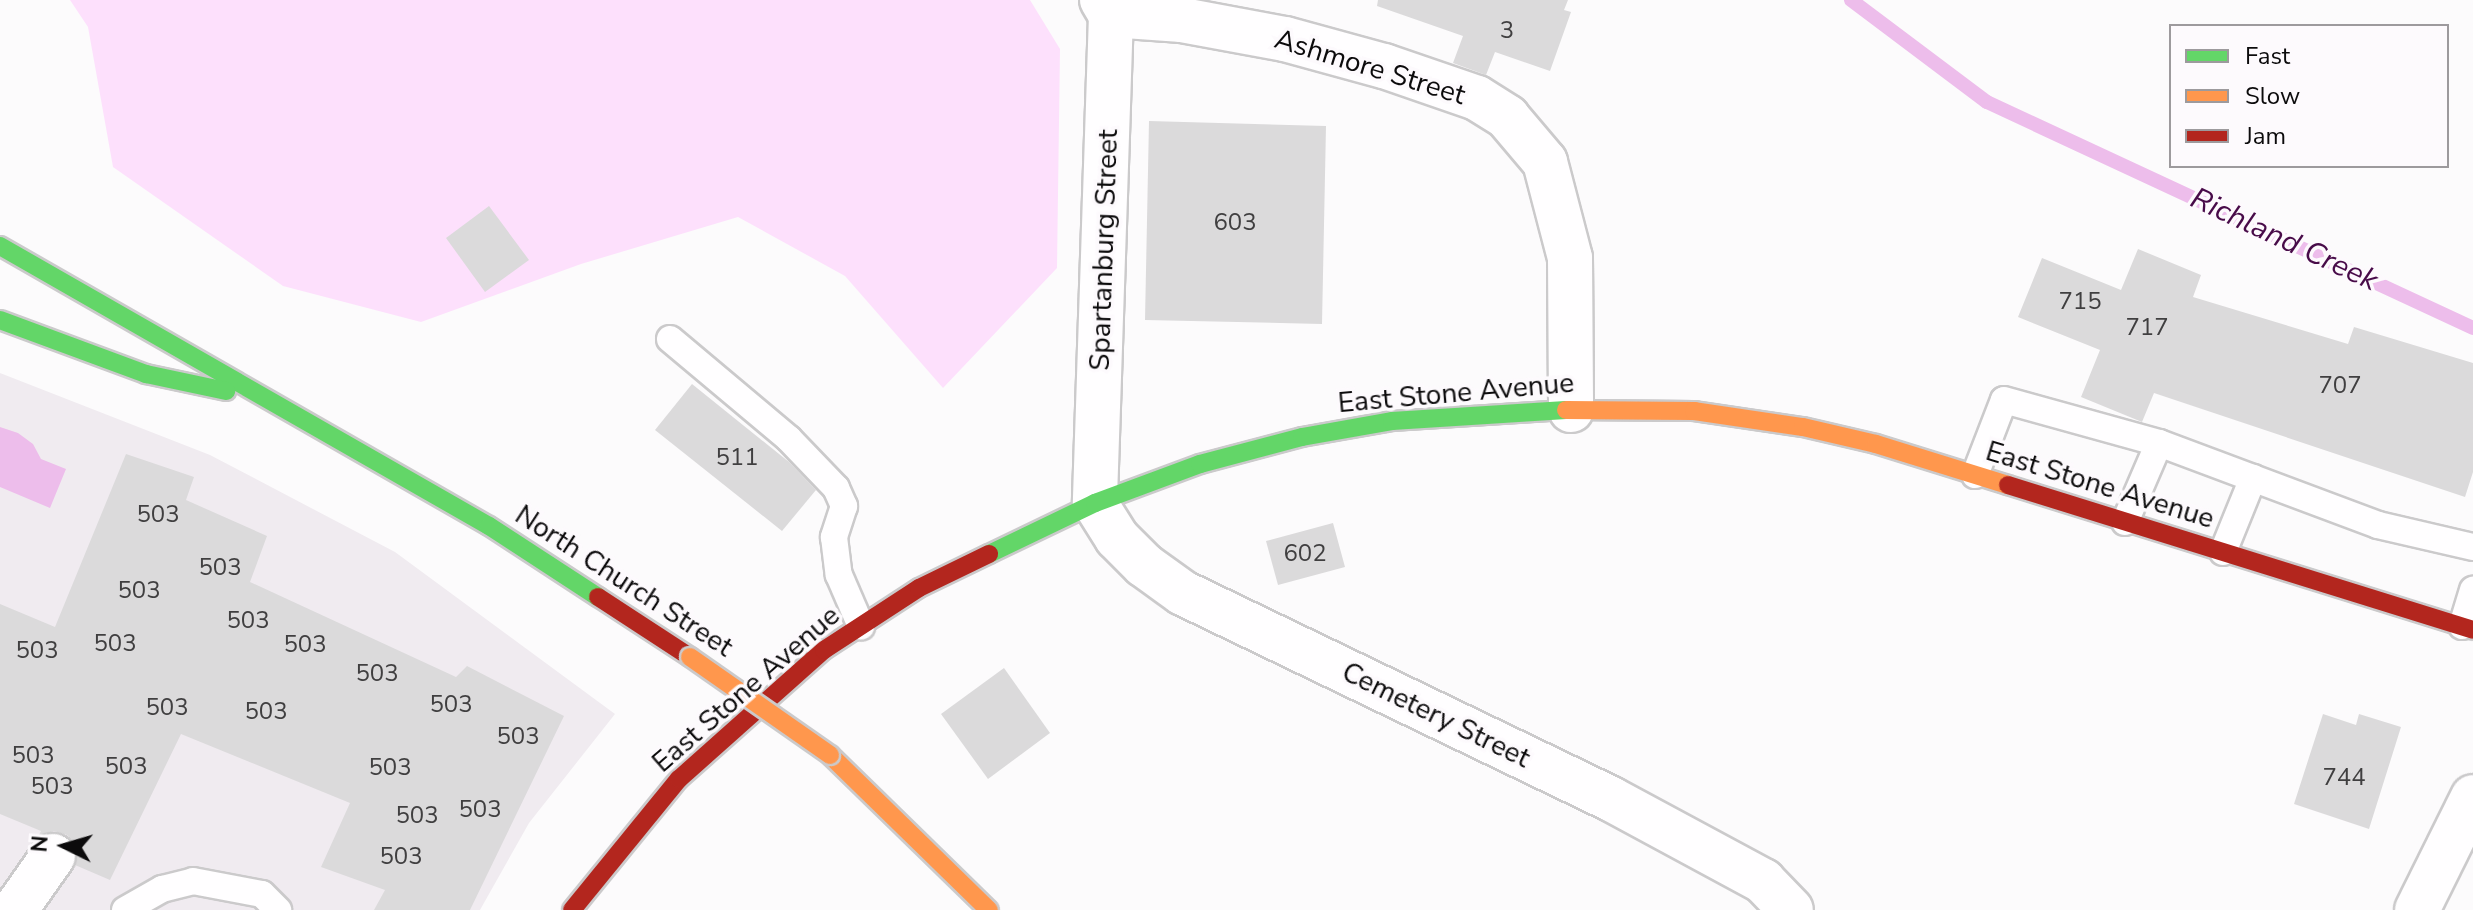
<!DOCTYPE html>
<html>
<head>
<meta charset="utf-8">
<style>
  body { margin:0 }
  #map { position:relative; width:2473px; height:910px; overflow:hidden; background:#fcfbfc; font-family:"Nunito Sans",sans-serif }
  div>[style] { position:absolute }
  .built>* { inset:0; background:#f0ebf0 }
  .green>* { inset:0; background:#fde0fc }
  .water>* { inset:0; background:#edbdeb }
  .stream>* { height:14px; margin:-7px; padding:0 7px; transform-origin:7px; border-radius:7px; background:#edbdeb }
  .building>* { inset:0; background:#dbdadb }
  .roads { filter:drop-shadow(2px 0 #cbcacb) drop-shadow(-2px 0 #cbcacb) drop-shadow(0 2px #cbcacb) drop-shadow(0 -2px #cbcacb) }
  .lane>* { height:26px; margin:-13px; padding:0 13px; transform-origin:13px; border-radius:13px; background:#fffeff }
  .street>* { height:44px; margin:-22px; padding:0 22px; transform-origin:22px; border-radius:22px; background:#fffeff }
  .fast>* { height:18px; margin:-9px; padding:0 9px; transform-origin:9px; border-radius:9px; background:#63d668 }
  .slow>* { height:18px; margin:-9px; padding:0 9px; transform-origin:9px; border-radius:9px; background:#ff974d }
  .jam>* { height:18px; margin:-9px; padding:0 9px; transform-origin:9px; border-radius:9px; background:#b3261e }
  .bridges { filter:drop-shadow(2px 0 #cbcacb) drop-shadow(-2px 0 #cbcacb) drop-shadow(0 2px #cbcacb) drop-shadow(0 -2px #cbcacb) }
  .street-bridge>* { height:44px; margin:-22px; padding:0 22px; transform-origin:22px; border-radius:22px; background:#fffeff }
  .slow-bridge>* { height:18px; margin:-9px; padding:0 9px; transform-origin:9px; border-radius:9px; background:#ff974d }
  span { translate:-50% -50%; white-space:nowrap; text-align:center; line-height:1.15; -webkit-text-stroke:7px #fdfafd; paint-order:stroke }
  .number-label { font-size:24px; color:#403f40 }
  .number-label span { -webkit-text-stroke-width:0 }
  .street-label { font-size:28px; color:#0c0b0c }
  .water-label { font-size:30px; color:#480b49; font-style:italic }
  .legend { position:absolute; left:2169px; top:24px; width:280px; height:144px; box-sizing:border-box; background:#fdfafd; border:2px solid #9d9a9d; margin:0; padding:10px 14px; list-style:none; font-size:24px; color:#0c0b0c }
  .legend li { display:flex; align-items:center; gap:16px; height:40px }
  .legend b { width:40px; border:2px solid #9d9a9d }
  .north { position:absolute; left:24px; top:806px; width:80px; height:80px; -webkit-text-stroke:6px #fdfafd; paint-order:stroke; rotate:275deg; font-size:22px; font-weight:700; line-height:32px; text-align:center; color:#0c0b0c }
  .north::after { content:''; display:block; margin:auto; width:28px; height:36px; background:#0c0b0c; clip-path:polygon(50% 0,100% 100%,50% 72%,0 100%) }
</style>
</head>
<body>
<div id="map">
  <div class="built">
    <i style="clip-path:polygon(0 373px,210px 455px,395px 552px,615px 714px,529px 823px,480px 910px,0 910px)"></i>
  </div>
  <div class="green">
    <i style="clip-path:polygon(70px 0,1030px 0,1060px 49px,1057px 268px,943px 388px,845px 276px,738px 217px,581px 264px,421px 322px,283px 286px,113px 167px,88px 27px)"></i>
  </div>
  <div class="water">
    <i style="clip-path:polygon(0 427px,18px 433px,33px 444px,41px 459px,66px 469px,50px 508px,0 487px)"></i>
  </div>
  <div class="stream">
    <i style="left:1851px;top:0;width:170px;rotate:36.9deg"></i>
    <i style="left:1987px;top:102px;width:536px;rotate:24.94deg"></i>
  </div>
  <div class="building">
    <i style="clip-path:polygon(1378px 0,1568px 0,1564px 10px,1571px 12px,1550px 71px,1495px 52px,1486px 75px,1453px 63px,1463px 36px,1377px 6px)"></i>
    <i style="clip-path:polygon(1149px 121px,1326px 126px,1322px 324px,1145px 320px)"></i>
    <i style="clip-path:polygon(489px 206px,529px 260px,485px 292px,446px 238px)"></i>
    <i style="clip-path:polygon(2138px 249px,2201px 275px,2193px 297px,2348px 344px,2354px 327px,2473px 363px,2473px 472px,2465px 497px,2154px 393px,2142px 422px,2081px 397px,2100px 350px,2018px 317px,2042px 258px,2121px 290px)"></i>
    <i style="clip-path:polygon(692px 384px,789px 462px,816px 490px,782px 531px,655px 430px)"></i>
    <i style="clip-path:polygon(126px 454px,194px 477px,186px 500px,267px 536px,250px 582px,456px 677px,467px 666px,564px 716px,470px 910px,374px 910px,385px 890px,321px 867px,350px 803px,181px 734px,110px 880px,75px 865px,76px 846px,67px 835px,54px 831px,38px 837px,41px 831px,0 814px,0 604px,55px 627px)"></i>
    <i style="clip-path:polygon(1333px 523px,1345px 567px,1278px 585px,1266px 541px)"></i>
    <i style="clip-path:polygon(1004px 668px,1050px 733px,988px 779px,941px 714px)"></i>
    <i style="clip-path:polygon(2323px 714px,2356px 725px,2359px 714px,2401px 727px,2369px 829px,2294px 804px)"></i>
  </div>
  <div class="roads">
    <div class="lane">
      <i style="left:670px;top:339px;width:155px;rotate:40deg"></i>
      <i style="left:789px;top:439px;width:68px;rotate:46.2deg"></i>
      <i style="left:836px;top:488px;width:20px;rotate:66deg"></i>
      <i style="left:844px;top:506px;width:33px;rotate:108deg"></i>
      <i style="left:834px;top:537px;width:38px;rotate:83deg"></i>
      <i style="left:839px;top:575px;width:56px;rotate:66.7deg"></i>
      <i style="left:2159px;top:443px;width:234px;rotate:20.5deg"></i>
      <i style="left:2378px;top:525px;width:98px;rotate:13deg"></i>
      <i style="left:1975px;top:475px;width:80px;rotate:-68.9deg"></i>
      <i style="left:2004px;top:400px;width:161px;rotate:15.5deg"></i>
      <i style="left:2159px;top:443px;width:86px;rotate:113.3deg"></i>
      <i style="left:2223px;top:552px;width:80px;rotate:-67.9deg"></i>
      <i style="left:2462px;top:626px;width:38px;rotate:-73deg"></i>
      <i style="left:125px;top:910px;width:43px;rotate:-29.6deg"></i>
      <i style="left:162px;top:889px;width:32px;rotate:-14deg"></i>
      <i style="left:193px;top:881px;width:70px;rotate:10.7deg"></i>
      <i style="left:262px;top:894px;width:23px;rotate:45deg"></i>
    </div>
    <div class="street">
      <i style="left:1102px;top:0;width:17px;rotate:59deg"></i>
      <i style="left:1111px;top:15px;width:488px;rotate:91.9deg"></i>
      <i style="left:1095px;top:503px;width:41px;rotate:57.8deg"></i>
      <i style="left:1117px;top:538px;width:38px;rotate:45deg"></i>
      <i style="left:1144px;top:565px;width:48px;rotate:35.7deg"></i>
      <i style="left:1183px;top:593px;width:475px;rotate:25.7deg"></i>
      <i style="left:1611px;top:799px;width:173px;rotate:28.3deg"></i>
      <i style="left:1763px;top:881px;width:40px;rotate:46deg"></i>
      <i style="left:1111px;top:15px;width:71px;rotate:4deg"></i>
      <i style="left:1182px;top:20px;width:105px;rotate:10.5deg"></i>
      <i style="left:1285px;top:39px;width:103px;rotate:15.3deg"></i>
      <i style="left:1384px;top:66px;width:98px;rotate:19deg"></i>
      <i style="left:1477px;top:98px;width:36px;rotate:32deg"></i>
      <i style="left:1507px;top:117px;width:59px;rotate:49.8deg"></i>
      <i style="left:1545px;top:162px;width:99px;rotate:75.4deg"></i>
      <i style="left:1570px;top:258px;width:152px;rotate:89.6deg"></i>
      <i style="left:2417px;top:910px;width:126px;rotate:-63.6deg"></i>
    </div>
    <div class="fast">
      <i style="left:0;top:246px;width:563px;rotate:29.8deg"></i>
      <i style="left:489px;top:526px;width:130px;rotate:33.1deg"></i>
      <i style="left:0;top:320px;width:156px;rotate:20.3deg"></i>
      <i style="left:146px;top:374px;width:82px;rotate:12deg"></i>
      <i style="left:989px;top:554px;width:118px;rotate:-25.7deg"></i>
      <i style="left:1095px;top:503px;width:112px;rotate:-20.4deg"></i>
      <i style="left:1200px;top:464px;width:106px;rotate:-14.8deg"></i>
      <i style="left:1302px;top:437px;width:91px;rotate:-10.1deg"></i>
      <i style="left:1392px;top:421px;width:174px;rotate:-3.6deg"></i>
    </div>
    <div class="slow">
      <i style="left:1566px;top:410px;width:128px;rotate:0.4deg"></i>
      <i style="left:1694px;top:411px;width:110px;rotate:8.4deg"></i>
      <i style="left:1803px;top:427px;width:75px;rotate:13.1deg"></i>
      <i style="left:1876px;top:444px;width:138px;rotate:17.3deg"></i>
      <i style="left:830px;top:755px;width:222px;rotate:44.3deg"></i>
    </div>
    <div class="jam">
      <i style="left:2008px;top:485px;width:487px;rotate:17.3deg"></i>
      <i style="left:598px;top:597px;width:110px;rotate:33.1deg"></i>
      <i style="left:572px;top:910px;width:169px;rotate:-50.8deg"></i>
      <i style="left:679px;top:779px;width:194px;rotate:-41.7deg"></i>
      <i style="left:824px;top:650px;width:113px;rotate:-33.1deg"></i>
      <i style="left:919px;top:588px;width:78px;rotate:-25.9deg"></i>
    </div>
  </div>
  <div class="bridges">
    <div class="street-bridge">
      <i style="left:15px;top:910px;width:66px;rotate:-54.9deg"></i>
    </div>
    <div class="slow-bridge">
      <i style="left:690px;top:657px;width:171px;rotate:35deg"></i>
    </div>
  </div>
  <div class="number-label">
    <span style="left:1507px;top:31px">3</span>
    <span style="left:1235px;top:223px">603</span>
    <span style="left:2080px;top:302px">715</span>
    <span style="left:2147px;top:328px">717</span>
    <span style="left:2340px;top:386px">707</span>
    <span style="left:737px;top:458px">511</span>
    <span style="left:158px;top:515px">503</span>
    <span style="left:1305px;top:554px">602</span>
    <span style="left:220px;top:568px">503</span>
    <span style="left:139px;top:591px">503</span>
    <span style="left:248px;top:621px">503</span>
    <span style="left:115px;top:644px">503</span>
    <span style="left:305px;top:645px">503</span>
    <span style="left:37px;top:651px">503</span>
    <span style="left:377px;top:674px">503</span>
    <span style="left:451px;top:705px">503</span>
    <span style="left:167px;top:708px">503</span>
    <span style="left:266px;top:712px">503</span>
    <span style="left:518px;top:737px">503</span>
    <span style="left:33px;top:756px">503</span>
    <span style="left:126px;top:767px">503</span>
    <span style="left:390px;top:768px">503</span>
    <span style="left:2344px;top:778px">744</span>
    <span style="left:52px;top:787px">503</span>
    <span style="left:480px;top:810px">503</span>
    <span style="left:417px;top:816px">503</span>
    <span style="left:401px;top:857px">503</span>
  </div>
  <div class="street-label">
    <span style="left:1370px;top:67px;rotate:17deg">Ashmore Street</span>
    <span style="left:1104px;top:250px;rotate:-88deg">Spartanburg Street</span>
    <span style="left:1456px;top:393px;rotate:-5deg">East Stone Avenue</span>
    <span style="left:2100px;top:485px;rotate:17deg">East Stone Avenue</span>
    <span style="left:624px;top:581px;rotate:33deg">North Church Street</span>
    <span style="left:746px;top:689px;rotate:-41deg">East Stone Avenue</span>
    <span style="left:1436px;top:715px;rotate:26deg">Cemetery Street</span>
  </div>
  <div class="water-label">
    <span style="left:2284px;top:240px;rotate:25deg">Richland Creek</span>
  </div>
  <ul class="legend">
  <li><b style="height:10px;background:#63d668"></b>Fast</li>
  <li><b style="height:10px;background:#ff974d"></b>Slow</li>
  <li><b style="height:10px;background:#b3261e"></b>Jam</li>
  </ul>
  <div class="north">N</div>
</div>
</body>
</html>
